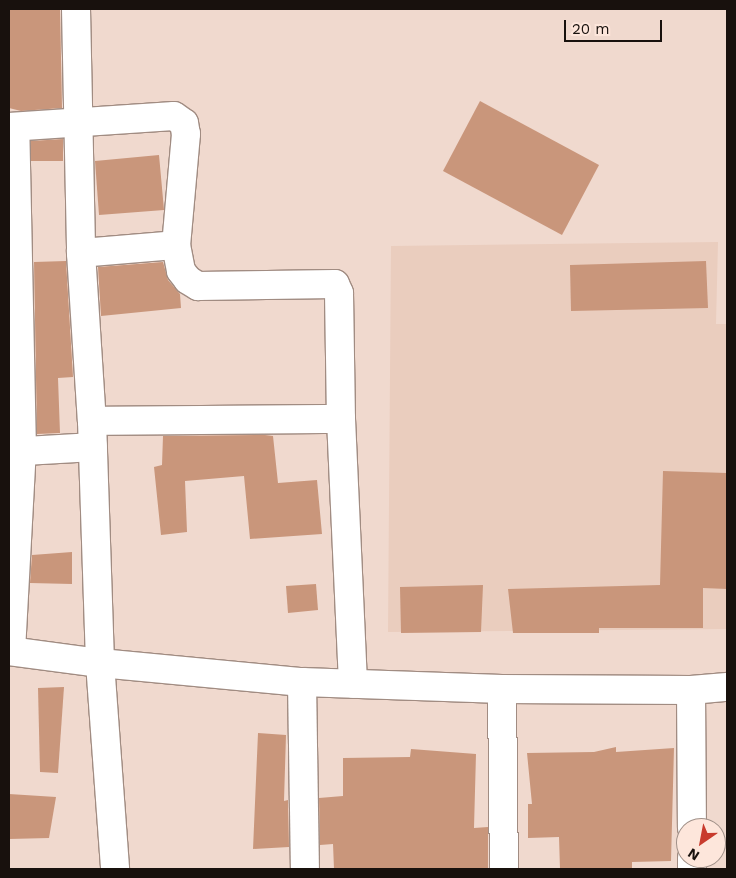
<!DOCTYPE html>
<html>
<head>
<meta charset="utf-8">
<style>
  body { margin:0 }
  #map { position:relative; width:736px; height:878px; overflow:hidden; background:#f0d9ce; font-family:"Work Sans",sans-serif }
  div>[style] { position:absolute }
  .built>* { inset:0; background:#eacdbe }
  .building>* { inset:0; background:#c9967b }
  .roads { filter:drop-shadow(1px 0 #a18c82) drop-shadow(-1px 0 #a18c82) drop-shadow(0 1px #a18c82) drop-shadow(0 -1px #a18c82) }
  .street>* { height:28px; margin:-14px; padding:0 14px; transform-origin:14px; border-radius:14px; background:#fff }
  span { translate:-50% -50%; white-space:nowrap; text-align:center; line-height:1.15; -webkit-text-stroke:4.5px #fde6db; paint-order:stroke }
  .frame { position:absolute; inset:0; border:10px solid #18110d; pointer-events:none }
  .north { position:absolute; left:676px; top:818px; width:50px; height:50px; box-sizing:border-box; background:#fde6db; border:1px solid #a19189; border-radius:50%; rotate:213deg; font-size:14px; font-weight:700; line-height:20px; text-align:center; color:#18110d }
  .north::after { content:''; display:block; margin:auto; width:18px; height:22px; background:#c83b2d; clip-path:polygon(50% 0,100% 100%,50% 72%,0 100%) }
  .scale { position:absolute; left:564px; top:20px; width:98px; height:22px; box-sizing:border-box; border:2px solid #18110d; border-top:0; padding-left:6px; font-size:15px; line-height:18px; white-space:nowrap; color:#18110d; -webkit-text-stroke:4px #fde6db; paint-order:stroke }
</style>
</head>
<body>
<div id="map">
  <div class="built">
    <i style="clip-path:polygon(718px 242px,716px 324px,727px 324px,727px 629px,388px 632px,391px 246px)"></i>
  </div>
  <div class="building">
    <i style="clip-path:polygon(9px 9px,60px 9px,62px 108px,21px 111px,9px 108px)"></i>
    <i style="clip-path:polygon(480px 101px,599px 165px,562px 235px,443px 171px)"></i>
    <i style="clip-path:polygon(63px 139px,63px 161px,31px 161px,31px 141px)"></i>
    <i style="clip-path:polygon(159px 155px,164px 210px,99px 215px,95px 161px)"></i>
    <i style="clip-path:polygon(66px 261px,73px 377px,58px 378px,60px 433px,37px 434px,34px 262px)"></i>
    <i style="clip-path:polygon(706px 261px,708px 308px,571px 311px,570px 265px)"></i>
    <i style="clip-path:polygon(163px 262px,168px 280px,180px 294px,181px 308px,101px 316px,98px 267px)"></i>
    <i style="clip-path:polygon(265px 435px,273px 436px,278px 483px,317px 480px,322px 534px,250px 539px,244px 476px,185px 481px,187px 532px,161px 535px,154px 467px,162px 465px,163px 436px)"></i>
    <i style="clip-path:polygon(663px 471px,727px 473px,727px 589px,703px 588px,703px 628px,599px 628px,599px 633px,513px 633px,508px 589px,660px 585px)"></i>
    <i style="clip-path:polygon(72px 552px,72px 584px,30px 583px,32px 555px)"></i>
    <i style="clip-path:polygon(316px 584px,318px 610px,288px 613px,286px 586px)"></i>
    <i style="clip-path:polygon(483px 585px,481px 632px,401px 633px,400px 587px)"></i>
    <i style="clip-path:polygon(64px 687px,58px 773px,40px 772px,38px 688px)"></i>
    <i style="clip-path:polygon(258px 733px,286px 735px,284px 801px,288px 800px,289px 847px,253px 849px)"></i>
    <i style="clip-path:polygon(616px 747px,616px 752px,674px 748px,671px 861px,632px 862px,632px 869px,560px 869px,559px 837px,528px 838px,528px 804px,532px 804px,527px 753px,594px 752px)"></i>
    <i style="clip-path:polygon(411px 749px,476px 754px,474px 828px,488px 827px,488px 869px,334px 869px,333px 844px,320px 845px,319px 798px,343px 796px,343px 758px,410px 757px)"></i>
    <i style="clip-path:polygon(9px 794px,56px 797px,49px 838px,9px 839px)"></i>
  </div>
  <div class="roads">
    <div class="street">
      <i style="left:76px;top:9px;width:244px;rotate:88.8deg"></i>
      <i style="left:81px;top:253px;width:168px;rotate:86.3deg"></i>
      <i style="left:92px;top:421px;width:242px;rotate:88.1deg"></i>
      <i style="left:100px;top:663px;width:207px;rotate:85.8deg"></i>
      <i style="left:9px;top:127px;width:165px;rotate:-3.8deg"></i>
      <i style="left:174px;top:116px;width:12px;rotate:35deg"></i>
      <i style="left:184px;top:123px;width:11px;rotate:80deg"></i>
      <i style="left:186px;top:134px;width:111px;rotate:95.1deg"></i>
      <i style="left:176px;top:245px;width:26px;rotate:79deg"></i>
      <i style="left:181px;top:271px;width:11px;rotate:52deg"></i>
      <i style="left:188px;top:280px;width:12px;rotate:31deg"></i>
      <i style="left:198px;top:286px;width:137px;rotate:-0.8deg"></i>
      <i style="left:335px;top:284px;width:10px;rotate:66deg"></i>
      <i style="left:339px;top:293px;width:126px;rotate:89.1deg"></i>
      <i style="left:341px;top:419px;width:265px;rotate:87.4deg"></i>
      <i style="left:81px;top:253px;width:95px;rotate:-4.8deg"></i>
      <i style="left:92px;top:421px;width:249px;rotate:-0.5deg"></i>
      <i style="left:9px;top:452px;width:84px;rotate:-3.4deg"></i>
      <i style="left:9px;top:651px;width:92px;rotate:7.5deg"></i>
      <i style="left:100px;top:663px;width:203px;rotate:5.4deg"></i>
      <i style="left:302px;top:682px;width:200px;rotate:2deg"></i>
      <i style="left:502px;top:689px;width:189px;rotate:0.3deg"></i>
      <i style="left:691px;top:690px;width:36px;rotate:-5deg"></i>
      <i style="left:11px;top:651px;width:200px;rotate:-86.9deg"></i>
      <i style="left:22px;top:451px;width:324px;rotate:-91.2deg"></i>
      <i style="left:302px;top:682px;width:187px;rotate:89.1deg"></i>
      <i style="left:502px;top:689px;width:180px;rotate:89.4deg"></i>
      <i style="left:691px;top:690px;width:138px;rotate:89.6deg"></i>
      <i style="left:692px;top:858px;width:11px;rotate:90deg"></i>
    </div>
  </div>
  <div class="frame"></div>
  <div class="north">N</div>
  <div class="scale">20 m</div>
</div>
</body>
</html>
